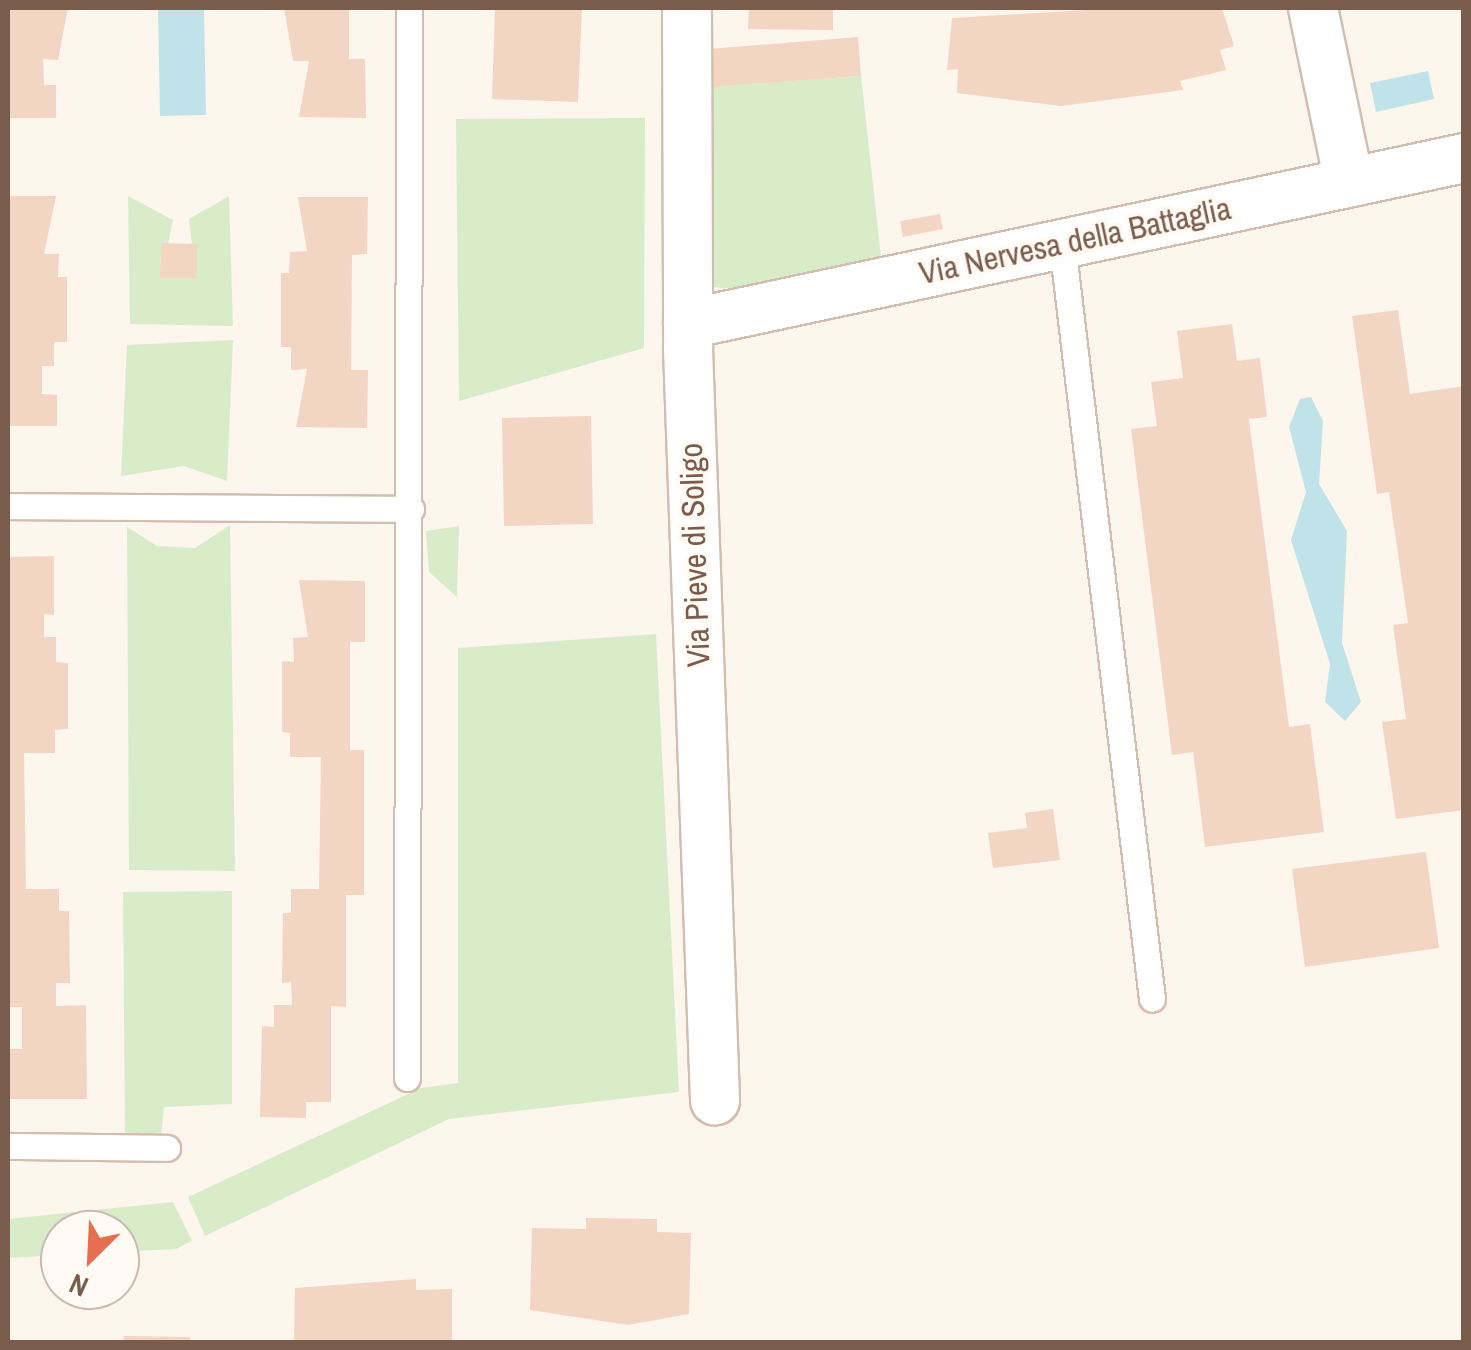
<!DOCTYPE html>
<html>
<head>
<meta charset="utf-8">
<style>
  body { margin:0 }
  #map { position:relative; width:1471px; height:1350px; overflow:hidden; background:#fdf6ec; font-family:"Archivo Narrow",sans-serif }
  div>[style] { position:absolute }
  .green>* { inset:0; background:#d8ecc9 }
  .water>* { inset:0; background:#bfe3e8 }
  .building>* { inset:0; background:#f3d5c3 }
  .roads { filter:drop-shadow(2px 0 #d1beb0) drop-shadow(-2px 0 #d1beb0) drop-shadow(0 2px #d1beb0) drop-shadow(0 -2px #d1beb0) }
  .service>* { height:25px; margin:-12.5px; padding:0 12.5px; transform-origin:12.5px; border-radius:12.5px; background:#fff }
  .minor>* { height:48px; margin:-24px; padding:0 24px; transform-origin:24px; border-radius:24px; background:#fff }
  span { translate:-50% -50%; white-space:nowrap; text-align:center; line-height:1.15; -webkit-text-stroke:8px #fffaf3; paint-order:stroke }
  .street-label { font-size:32px; color:#7a5c4d }
  .frame { position:absolute; inset:0; border:10px solid #7a5c4d; pointer-events:none }
  .north { position:absolute; left:40px; top:1210px; width:100px; height:100px; box-sizing:border-box; background:#fffaf3; border:2px solid #cabbb1; border-radius:50%; rotate:204deg; font-size:28px; font-weight:700; line-height:40px; text-align:center; color:#7a5c4d }
  .north::after { content:''; display:block; margin:auto; width:35px; height:45px; background:#e76f51; clip-path:polygon(50% 0,100% 100%,50% 72%,0 100%) }
</style>
</head>
<body>
<div id="map">
  <div class="green">
    <i style="clip-path:polygon(861px 76px,881px 257px,750px 291px,714px 287px,704px 275px,704px 87px)"></i>
    <i style="clip-path:polygon(645px 118px,644px 348px,459px 401px,456px 119px)"></i>
    <i style="clip-path:polygon(128px 196px,173px 220px,161px 277px,196px 278px,189px 219px,229px 196px,233px 326px,130px 324px)"></i>
    <i style="clip-path:polygon(233px 340px,227px 481px,184px 466px,121px 476px,127px 345px)"></i>
    <i style="clip-path:polygon(230px 525px,235px 871px,129px 870px,127px 527px,157px 546px,195px 548px)"></i>
    <i style="clip-path:polygon(459px 526px,457px 597px,429px 572px,426px 531px)"></i>
    <i style="clip-path:polygon(656px 634px,679px 1092px,449px 1119px,205px 1236px,188px 1197px,421px 1088px,458px 1083px,458px 648px)"></i>
    <i style="clip-path:polygon(232px 891px,232px 1104px,164px 1107px,161px 1136px,125px 1135px,123px 892px)"></i>
    <i style="clip-path:polygon(173px 1202px,192px 1241px,176px 1249px,120px 1252px,120px 1230px,60px 1230px,60px 1255px,8px 1258px,8px 1219px)"></i>
  </div>
  <div class="water">
    <i style="clip-path:polygon(158px 8px,204px 8px,206px 115px,160px 116px)"></i>
    <i style="clip-path:polygon(1428px 71px,1434px 99px,1376px 112px,1370px 83px)"></i>
    <i style="clip-path:polygon(1311px 397px,1323px 421px,1319px 484px,1347px 531px,1342px 643px,1361px 702px,1345px 721px,1325px 702px,1330px 664px,1291px 540px,1306px 492px,1289px 427px,1300px 399px)"></i>
  </div>
  <div class="building">
    <i style="clip-path:polygon(8px 8px,68px 8px,58px 60px,43px 59px,44px 85px,56px 85px,56px 118px,8px 118px)"></i>
    <i style="clip-path:polygon(284px 8px,349px 8px,349px 59px,365px 59px,366px 118px,299px 117px,309px 61px,293px 61px)"></i>
    <i style="clip-path:polygon(495px 8px,582px 8px,578px 102px,492px 99px)"></i>
    <i style="clip-path:polygon(749px 8px,833px 8px,833px 30px,748px 29px)"></i>
    <i style="clip-path:polygon(1119px 8px,1222px 8px,1234px 46px,1220px 50px,1226px 70px,1180px 81px,1183px 90px,1061px 106px,957px 93px,958px 69px,947px 70px,952px 18px)"></i>
    <i style="clip-path:polygon(858px 37px,861px 76px,711px 87px,708px 49px)"></i>
    <i style="clip-path:polygon(8px 196px,56px 196px,44px 254px,59px 254px,58px 277px,67px 277px,67px 342px,54px 342px,54px 366px,42px 366px,42px 394px,57px 395px,57px 426px,8px 426px)"></i>
    <i style="clip-path:polygon(298px 197px,368px 197px,367px 254px,352px 255px,351px 370px,368px 370px,367px 428px,296px 427px,307px 369px,291px 370px,291px 347px,281px 347px,281px 273px,289px 273px,290px 252px,307px 251px)"></i>
    <i style="clip-path:polygon(940px 214px,943px 229px,903px 237px,900px 221px)"></i>
    <i style="clip-path:polygon(162px 243px,197px 244px,197px 278px,160px 278px)"></i>
    <i style="clip-path:polygon(1398px 310px,1410px 394px,1464px 386px,1464px 810px,1396px 819px,1382px 722px,1406px 719px,1393px 625px,1408px 623px,1389px 492px,1377px 494px,1352px 316px)"></i>
    <i style="clip-path:polygon(1232px 324px,1237px 361px,1260px 358px,1267px 417px,1249px 419px,1289px 727px,1310px 724px,1324px 832px,1205px 847px,1193px 752px,1172px 755px,1131px 429px,1157px 426px,1151px 382px,1183px 378px,1177px 331px)"></i>
    <i style="clip-path:polygon(591px 416px,593px 524px,504px 526px,502px 418px)"></i>
    <i style="clip-path:polygon(54px 556px,54px 615px,44px 614px,44px 637px,56px 637px,56px 662px,68px 663px,68px 729px,55px 730px,55px 753px,24px 753px,26px 889px,59px 889px,59px 911px,69px 911px,70px 983px,56px 983px,56px 1006px,86px 1005px,87px 1099px,8px 1099px,8px 1049px,22px 1049px,22px 1007px,8px 1007px,8px 557px)"></i>
    <i style="clip-path:polygon(299px 580px,365px 581px,365px 642px,350px 642px,350px 750px,364px 750px,364px 895px,346px 895px,346px 1007px,331px 1006px,331px 1102px,306px 1102px,306px 1118px,260px 1117px,262px 1026px,274px 1027px,274px 1005px,292px 1005px,291px 982px,282px 983px,283px 913px,291px 913px,291px 889px,319px 889px,321px 757px,290px 757px,290px 733px,282px 732px,282px 661px,294px 662px,293px 638px,308px 637px)"></i>
    <i style="clip-path:polygon(1053px 809px,1060px 860px,993px 868px,988px 833px,1027px 828px,1025px 813px)"></i>
    <i style="clip-path:polygon(1426px 852px,1439px 948px,1305px 967px,1292px 869px)"></i>
    <i style="clip-path:polygon(586px 1218px,657px 1219px,657px 1232px,691px 1233px,689px 1314px,628px 1325px,530px 1310px,532px 1228px,586px 1229px)"></i>
    <i style="clip-path:polygon(416px 1279px,416px 1290px,452px 1289px,452px 1342px,294px 1342px,295px 1288px)"></i>
    <i style="clip-path:polygon(124px 1336px,190px 1337px,190px 1342px,123px 1342px)"></i>
  </div>
  <div class="roads">
    <div class="service">
      <i style="left:1062px;top:244px;width:760px;rotate:83.2deg"></i>
      <i style="left:8px;top:506px;width:403px;rotate:0.4deg"></i>
      <i style="left:407px;top:1078px;width:1070px;rotate:-89.89deg"></i>
      <i style="left:8px;top:1146px;width:159px;rotate:0.7deg"></i>
    </div>
    <div class="minor">
      <i style="left:687px;top:8px;width:341px;rotate:89.8deg"></i>
      <i style="left:688px;top:349px;width:752px;rotate:87.94deg"></i>
      <i style="left:1313px;top:8px;width:178px;rotate:78.3deg"></i>
      <i style="left:688px;top:324px;width:794px;rotate:-12.07deg"></i>
    </div>
  </div>
  <div class="street-label">
    <span style="left:1075px;top:241px;rotate:-12deg">Via Nervesa della Battaglia</span>
    <span style="left:695px;top:555px;rotate:-92deg">Via Pieve di Soligo</span>
  </div>
  <div class="frame"></div>
  <div class="north">N</div>
</div>
</body>
</html>
